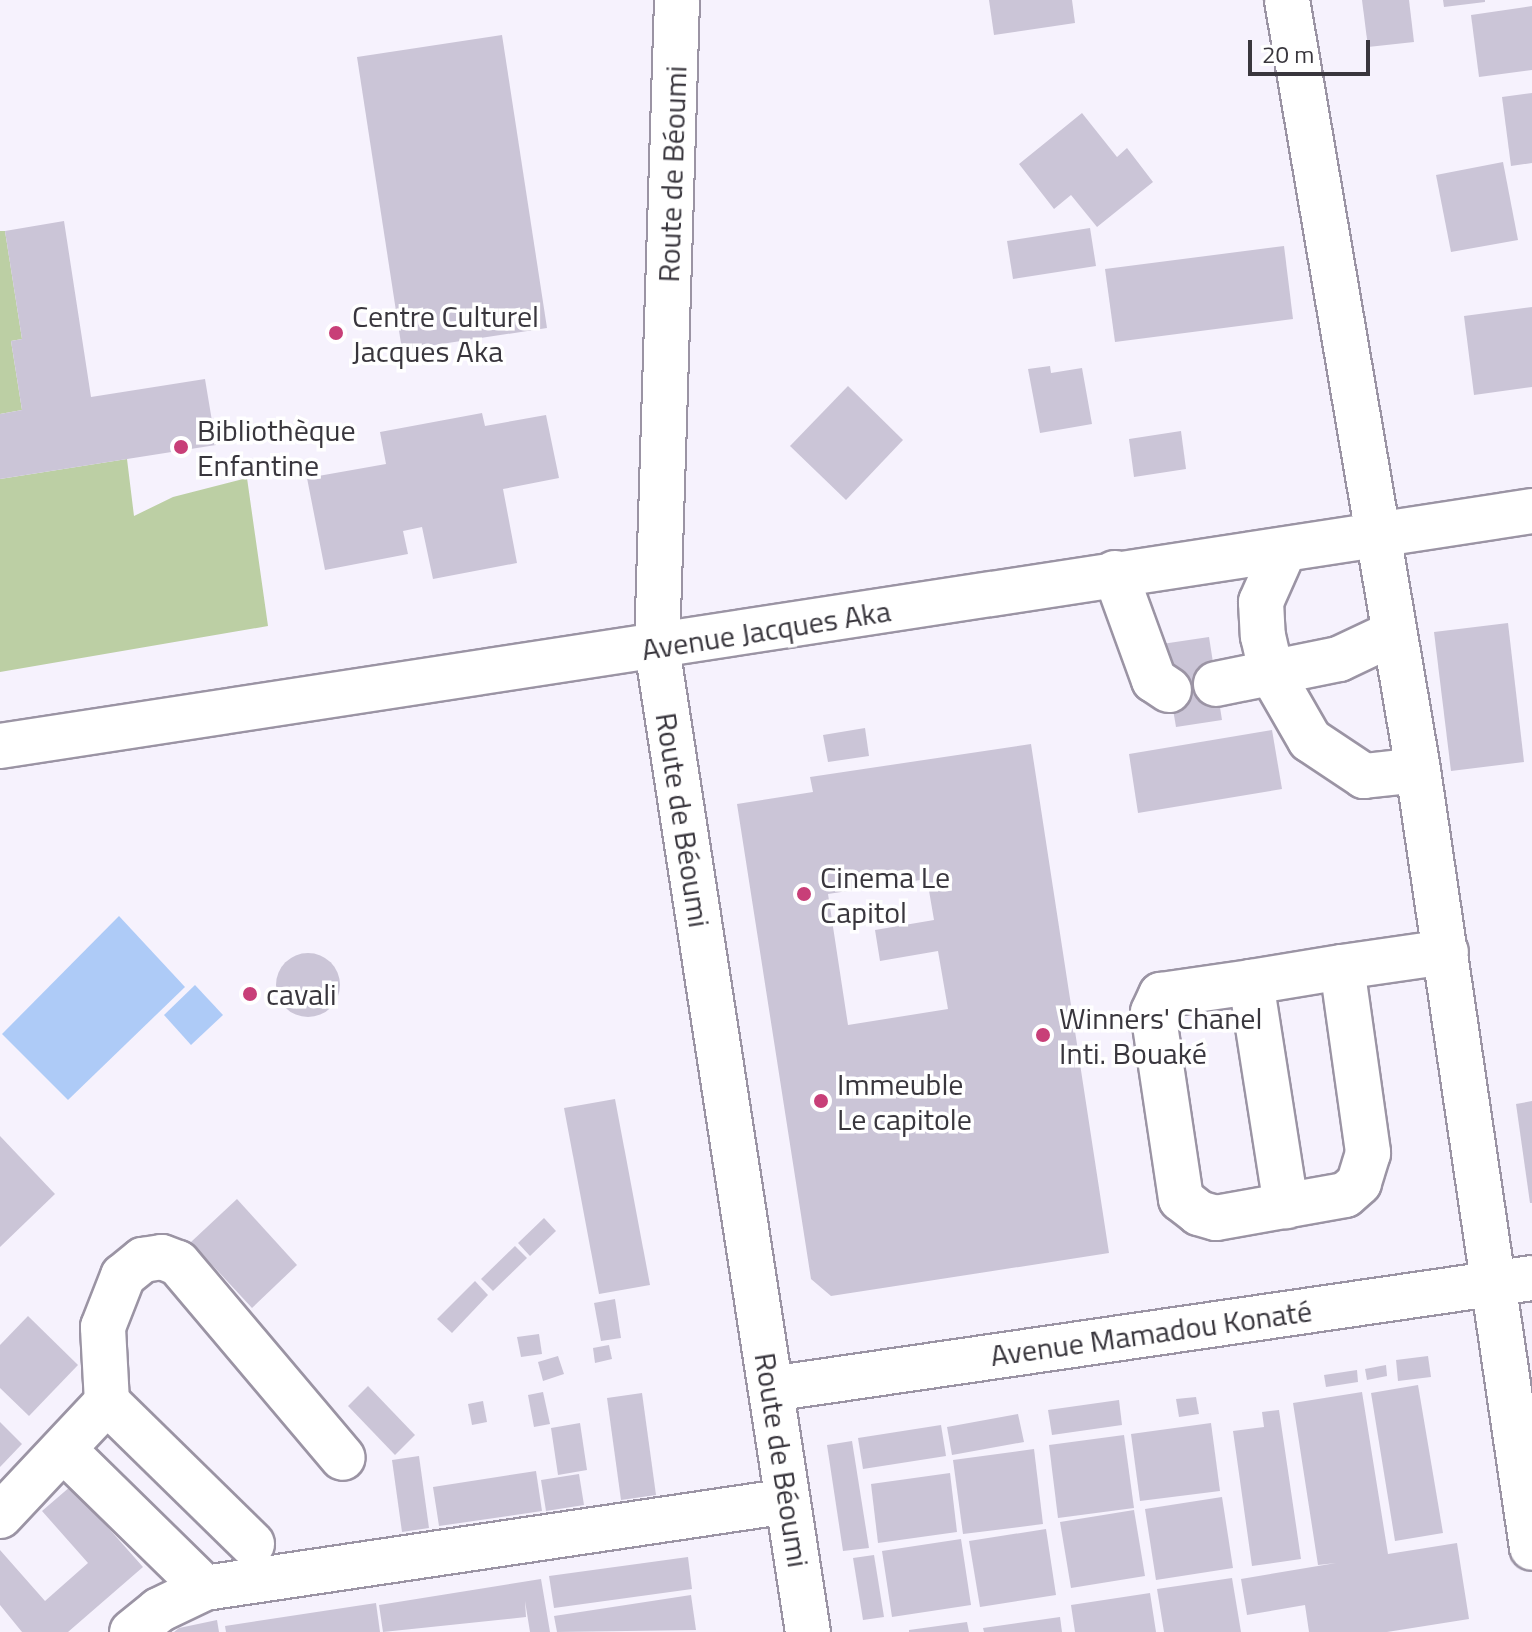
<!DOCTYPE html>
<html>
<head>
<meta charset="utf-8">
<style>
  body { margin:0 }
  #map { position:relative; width:1532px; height:1632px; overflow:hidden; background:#f6f2fd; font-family:"Titillium Web",sans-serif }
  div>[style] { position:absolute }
  .green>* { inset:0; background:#bccfa4 }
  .water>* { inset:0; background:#aecbf7 }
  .building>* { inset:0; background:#cbc5d7 }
  .round { border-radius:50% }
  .roads { filter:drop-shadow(2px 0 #9b94a4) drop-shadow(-2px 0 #9b94a4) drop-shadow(0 2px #9b94a4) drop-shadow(0 -2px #9b94a4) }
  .minor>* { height:44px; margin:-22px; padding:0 22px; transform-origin:22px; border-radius:22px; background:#fff }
  .dots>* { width:22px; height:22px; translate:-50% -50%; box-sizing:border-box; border:4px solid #fff; border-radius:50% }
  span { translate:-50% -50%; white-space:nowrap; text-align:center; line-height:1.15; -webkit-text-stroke:7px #fff; paint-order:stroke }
  .street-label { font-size:30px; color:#39363d }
  .poi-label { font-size:30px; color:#39363d }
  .left { translate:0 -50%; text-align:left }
  .scale { position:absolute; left:1248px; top:40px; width:122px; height:36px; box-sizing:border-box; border:4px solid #39363d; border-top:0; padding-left:10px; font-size:24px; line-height:28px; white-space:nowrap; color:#39363d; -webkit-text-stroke:6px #fff; paint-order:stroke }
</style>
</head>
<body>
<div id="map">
  <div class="green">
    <i style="clip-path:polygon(0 231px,5px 231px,22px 339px,11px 341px,22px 410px,0 414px)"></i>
    <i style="clip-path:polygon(127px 459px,134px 516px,173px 497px,247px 478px,268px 626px,0 672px,0 479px)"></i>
  </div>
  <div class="water">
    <i style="clip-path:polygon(119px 916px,185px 987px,68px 1100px,2px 1034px)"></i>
    <i style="clip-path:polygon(195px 985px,223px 1015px,191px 1045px,164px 1015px)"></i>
  </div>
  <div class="building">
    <i style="clip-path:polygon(989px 0,1072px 0,1075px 23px,994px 35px)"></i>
    <i style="clip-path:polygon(1362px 0,1409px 0,1414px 42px,1368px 47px)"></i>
    <i style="clip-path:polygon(1443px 0,1485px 0,1485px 2px,1444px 7px)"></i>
    <i style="clip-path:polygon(1532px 6px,1532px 70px,1479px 77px,1471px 15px)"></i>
    <i style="clip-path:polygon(502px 35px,547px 328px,402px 350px,357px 57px)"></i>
    <i style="clip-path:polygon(1532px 93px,1532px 163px,1511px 166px,1502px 97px)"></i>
    <i style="clip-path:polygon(1082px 113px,1117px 157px,1127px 148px,1153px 182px,1097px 227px,1071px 195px,1054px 209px,1019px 164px)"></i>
    <i style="clip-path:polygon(1503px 162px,1518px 240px,1451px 252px,1436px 175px)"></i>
    <i style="clip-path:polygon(64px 221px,91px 397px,205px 379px,216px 445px,0 479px,0 414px,22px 410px,11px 341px,22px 339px,5px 231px)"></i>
    <i style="clip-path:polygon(1090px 228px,1096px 266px,1013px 279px,1007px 241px)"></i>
    <i style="clip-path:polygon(1284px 246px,1293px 319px,1115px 342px,1105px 269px)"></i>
    <i style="clip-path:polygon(1532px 307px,1532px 387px,1474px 395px,1464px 316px)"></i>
    <i style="clip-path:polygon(1050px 366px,1051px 373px,1082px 368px,1092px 424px,1040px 433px,1028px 369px)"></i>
    <i style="clip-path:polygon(848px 386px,903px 440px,846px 500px,790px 446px)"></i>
    <i style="clip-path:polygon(482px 413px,485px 426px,546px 415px,559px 478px,503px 489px,517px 563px,433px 579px,422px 527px,403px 531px,408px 554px,325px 570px,307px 478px,386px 464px,380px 432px)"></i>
    <i style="clip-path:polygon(1181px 431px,1186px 469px,1134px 477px,1129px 439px)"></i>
    <i style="clip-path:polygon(1508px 623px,1524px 762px,1451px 771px,1434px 632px)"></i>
    <i style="clip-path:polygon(1209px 637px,1222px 720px,1176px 727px,1162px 644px)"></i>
    <i style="clip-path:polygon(865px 728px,869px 756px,828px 762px,823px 735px)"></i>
    <i style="clip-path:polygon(1272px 730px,1282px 789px,1138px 813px,1129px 754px)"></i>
    <i style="clip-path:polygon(evenodd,1031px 744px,1109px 1253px,831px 1296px,811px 1279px,737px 804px,813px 792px,810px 777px,1031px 744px,927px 879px,934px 920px,875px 930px,880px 961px,938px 951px,948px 1009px,848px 1025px,828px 894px,927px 879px)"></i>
    <i class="round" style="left:276px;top:953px;width:64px;height:64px"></i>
    <i style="clip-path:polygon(615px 1099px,650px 1285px,599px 1294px,564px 1108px)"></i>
    <i style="clip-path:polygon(1532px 1101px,1532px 1203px,1530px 1203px,1516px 1104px)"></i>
    <i style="clip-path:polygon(0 1136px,55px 1194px,0 1247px)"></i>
    <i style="clip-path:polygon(237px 1199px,297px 1265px,252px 1308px,191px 1242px)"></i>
    <i style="clip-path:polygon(544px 1218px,556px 1231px,530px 1256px,518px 1243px)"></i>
    <i style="clip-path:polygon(515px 1246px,527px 1258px,493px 1291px,481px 1279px)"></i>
    <i style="clip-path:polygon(475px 1281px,488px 1295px,452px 1333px,437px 1319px)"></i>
    <i style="clip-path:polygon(615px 1299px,621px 1338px,601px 1341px,594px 1303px)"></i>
    <i style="clip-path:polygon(28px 1316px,78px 1365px,29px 1416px,0 1388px,0 1345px)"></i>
    <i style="clip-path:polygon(539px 1334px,542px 1354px,521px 1357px,517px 1337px)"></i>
    <i style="clip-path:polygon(609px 1345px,612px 1359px,595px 1363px,593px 1348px)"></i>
    <i style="clip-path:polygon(558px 1356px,564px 1374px,543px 1381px,538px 1362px)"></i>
    <i style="clip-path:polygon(1428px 1356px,1431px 1377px,1398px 1381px,1396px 1360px)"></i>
    <i style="clip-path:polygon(1386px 1365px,1387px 1376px,1367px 1380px,1365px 1369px)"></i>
    <i style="clip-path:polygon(1357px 1370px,1358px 1382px,1326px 1387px,1324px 1375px)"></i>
    <i style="clip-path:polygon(1418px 1385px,1443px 1533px,1395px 1541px,1371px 1393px)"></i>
    <i style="clip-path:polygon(368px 1386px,415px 1435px,395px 1455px,348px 1406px)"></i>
    <i style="clip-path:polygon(543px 1392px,550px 1424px,534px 1427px,528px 1395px)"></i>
    <i style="clip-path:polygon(1362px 1392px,1388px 1554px,1457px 1543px,1469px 1619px,1387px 1632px,1309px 1632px,1305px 1605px,1247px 1615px,1241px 1579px,1336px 1563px,1318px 1565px,1293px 1403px)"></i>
    <i style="clip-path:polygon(642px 1393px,656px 1495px,621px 1500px,607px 1398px)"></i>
    <i style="clip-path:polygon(1196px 1397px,1199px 1414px,1179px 1417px,1176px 1399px)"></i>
    <i style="clip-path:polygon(1119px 1400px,1122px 1425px,1052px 1435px,1048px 1410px)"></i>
    <i style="clip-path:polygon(483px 1401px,487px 1422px,472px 1425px,468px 1404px)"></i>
    <i style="clip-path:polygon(1279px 1410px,1301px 1559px,1252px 1566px,1233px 1431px,1264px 1427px,1262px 1412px)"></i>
    <i style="clip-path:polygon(1018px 1414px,1024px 1442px,952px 1455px,947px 1427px)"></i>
    <i style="clip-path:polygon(0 1422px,22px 1444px,0 1467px)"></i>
    <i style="clip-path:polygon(580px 1423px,587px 1470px,558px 1475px,551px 1428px)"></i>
    <i style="clip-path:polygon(1211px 1423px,1220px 1491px,1140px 1501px,1131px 1434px)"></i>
    <i style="clip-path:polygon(941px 1425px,946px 1456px,863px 1469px,858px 1438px)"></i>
    <i style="clip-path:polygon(1124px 1435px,1134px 1508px,1058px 1518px,1049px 1445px)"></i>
    <i style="clip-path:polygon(852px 1441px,869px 1548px,843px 1551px,827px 1445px)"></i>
    <i style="clip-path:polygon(1034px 1449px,1043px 1524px,963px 1534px,953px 1460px)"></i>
    <i style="clip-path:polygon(419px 1456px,429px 1528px,402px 1532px,392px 1460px)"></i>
    <i style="clip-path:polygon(536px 1471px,542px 1511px,439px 1526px,433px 1487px)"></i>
    <i style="clip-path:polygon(950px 1473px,957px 1532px,878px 1543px,871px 1484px)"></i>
    <i style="clip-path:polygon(579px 1474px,584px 1505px,546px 1511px,541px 1480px)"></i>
    <i style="clip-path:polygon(71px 1486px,143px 1567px,68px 1632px,22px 1632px,0 1605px,0 1550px,45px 1601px,88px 1563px,42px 1511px)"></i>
    <i style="clip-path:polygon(1222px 1497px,1233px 1568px,1156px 1580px,1145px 1509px)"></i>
    <i style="clip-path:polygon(1134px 1510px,1145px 1576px,1071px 1588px,1060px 1522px)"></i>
    <i style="clip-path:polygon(1046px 1529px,1056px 1595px,980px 1607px,969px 1541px)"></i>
    <i style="clip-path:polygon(961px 1539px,971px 1605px,892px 1617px,882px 1551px)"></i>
    <i style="clip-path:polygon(874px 1555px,884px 1617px,863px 1620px,853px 1558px)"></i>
    <i style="clip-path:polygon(688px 1557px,692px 1589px,554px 1608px,549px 1576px)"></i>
    <i style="clip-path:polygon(1232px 1578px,1241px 1632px,1164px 1632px,1157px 1589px)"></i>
    <i style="clip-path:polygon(541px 1579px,550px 1632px,530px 1632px,525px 1601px,526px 1617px,383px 1632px,379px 1605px)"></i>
    <i style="clip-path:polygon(1150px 1593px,1156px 1632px,1075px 1632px,1071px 1605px)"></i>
    <i style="clip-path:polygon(691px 1595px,696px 1630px,557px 1632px,554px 1616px)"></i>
    <i style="clip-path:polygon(376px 1603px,380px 1632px,226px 1632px,225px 1626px)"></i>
    <i style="clip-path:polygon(1060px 1617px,1062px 1632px,984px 1632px,983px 1628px)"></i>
    <i style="clip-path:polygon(217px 1620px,219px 1632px,174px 1632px,179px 1628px)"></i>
    <i style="clip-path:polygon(967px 1622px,969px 1632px,909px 1632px,909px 1630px)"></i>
  </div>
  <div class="roads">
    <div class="minor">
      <i style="left:677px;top:0;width:648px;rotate:91.77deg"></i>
      <i style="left:657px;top:648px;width:996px;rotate:81.28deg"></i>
      <i style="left:1287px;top:0;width:781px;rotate:80.34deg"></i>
      <i style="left:1418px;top:770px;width:786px;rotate:81.66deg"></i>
      <i style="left:1284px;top:550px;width:57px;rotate:113.9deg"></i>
      <i style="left:1261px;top:602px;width:34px;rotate:87deg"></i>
      <i style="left:1263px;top:636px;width:39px;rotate:77deg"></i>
      <i style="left:1272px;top:674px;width:76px;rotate:60.1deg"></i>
      <i style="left:1310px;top:740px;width:65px;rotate:33.7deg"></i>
      <i style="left:1364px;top:776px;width:54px;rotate:-6.3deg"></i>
      <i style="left:1115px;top:573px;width:114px;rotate:70deg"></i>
      <i style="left:1154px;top:680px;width:18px;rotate:34deg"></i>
      <i style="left:1216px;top:684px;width:126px;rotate:-11.5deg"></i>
      <i style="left:1339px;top:659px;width:61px;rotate:-25.3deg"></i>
      <i style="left:0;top:746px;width:1550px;rotate:-8.72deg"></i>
      <i style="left:1342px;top:967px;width:188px;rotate:82deg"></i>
      <i style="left:1368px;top:1153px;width:31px;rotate:107deg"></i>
      <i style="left:1359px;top:1183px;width:18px;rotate:139deg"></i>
      <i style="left:1345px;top:1195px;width:131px;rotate:169.9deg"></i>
      <i style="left:1216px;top:1218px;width:18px;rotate:-164deg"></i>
      <i style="left:1199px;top:1213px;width:23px;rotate:-142deg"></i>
      <i style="left:1181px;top:1199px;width:189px;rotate:-98.5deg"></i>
      <i style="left:1153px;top:1012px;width:19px;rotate:-65deg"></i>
      <i style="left:1161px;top:995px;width:91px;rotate:-8.2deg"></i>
      <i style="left:1251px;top:982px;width:92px;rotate:-9.4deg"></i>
      <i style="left:1342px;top:967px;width:105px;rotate:-8.2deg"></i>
      <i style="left:1251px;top:982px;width:227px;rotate:81.1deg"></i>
      <i style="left:771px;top:1389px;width:769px;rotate:-8.3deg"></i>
      <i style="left:107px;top:1402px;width:203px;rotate:44.4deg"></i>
      <i style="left:65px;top:1451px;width:196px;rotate:44.4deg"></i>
      <i style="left:0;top:1516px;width:156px;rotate:-46.8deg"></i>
      <i style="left:107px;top:1402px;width:75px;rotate:-93.1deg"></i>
      <i style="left:103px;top:1327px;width:55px;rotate:-68.6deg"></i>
      <i style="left:123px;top:1276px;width:26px;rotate:-39deg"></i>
      <i style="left:143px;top:1260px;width:19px;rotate:-9deg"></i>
      <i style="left:162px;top:1257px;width:17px;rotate:21deg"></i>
      <i style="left:178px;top:1263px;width:255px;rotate:49.8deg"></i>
      <i style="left:132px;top:1632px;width:35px;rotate:-39deg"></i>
      <i style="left:159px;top:1610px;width:51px;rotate:-25.6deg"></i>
      <i style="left:205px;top:1588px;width:589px;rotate:-8.49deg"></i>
    </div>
  </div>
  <div class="dots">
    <i style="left:336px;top:333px;background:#c83f78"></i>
    <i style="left:181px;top:447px;background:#c83f78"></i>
    <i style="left:804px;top:894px;background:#c83f78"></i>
    <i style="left:250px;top:994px;background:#c83f78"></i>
    <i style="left:1043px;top:1035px;background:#c83f78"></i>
    <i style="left:821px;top:1101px;background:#c83f78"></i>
  </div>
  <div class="street-label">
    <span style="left:672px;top:174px;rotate:-88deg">Route de Béoumi</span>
    <span style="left:766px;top:630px;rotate:-9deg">Avenue Jacques Aka</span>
    <span style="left:683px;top:820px;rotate:81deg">Route de Béoumi</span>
    <span style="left:1151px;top:1333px;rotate:-8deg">Avenue Mamadou Konaté</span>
    <span style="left:782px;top:1460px;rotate:81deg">Route de Béoumi</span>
  </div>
  <div class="poi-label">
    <span class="left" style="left:352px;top:333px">Centre Culturel<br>Jacques Aka</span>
    <span class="left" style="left:197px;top:447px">Bibliothèque<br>Enfantine</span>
    <span class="left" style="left:820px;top:894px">Cinema Le<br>Capitol</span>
    <span class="left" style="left:266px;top:994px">cavali</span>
    <span class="left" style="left:1059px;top:1035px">Winners' Chanel<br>Inti. Bouaké</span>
    <span class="left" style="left:837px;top:1101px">Immeuble<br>Le capitole</span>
  </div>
  <div class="scale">20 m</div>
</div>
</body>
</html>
